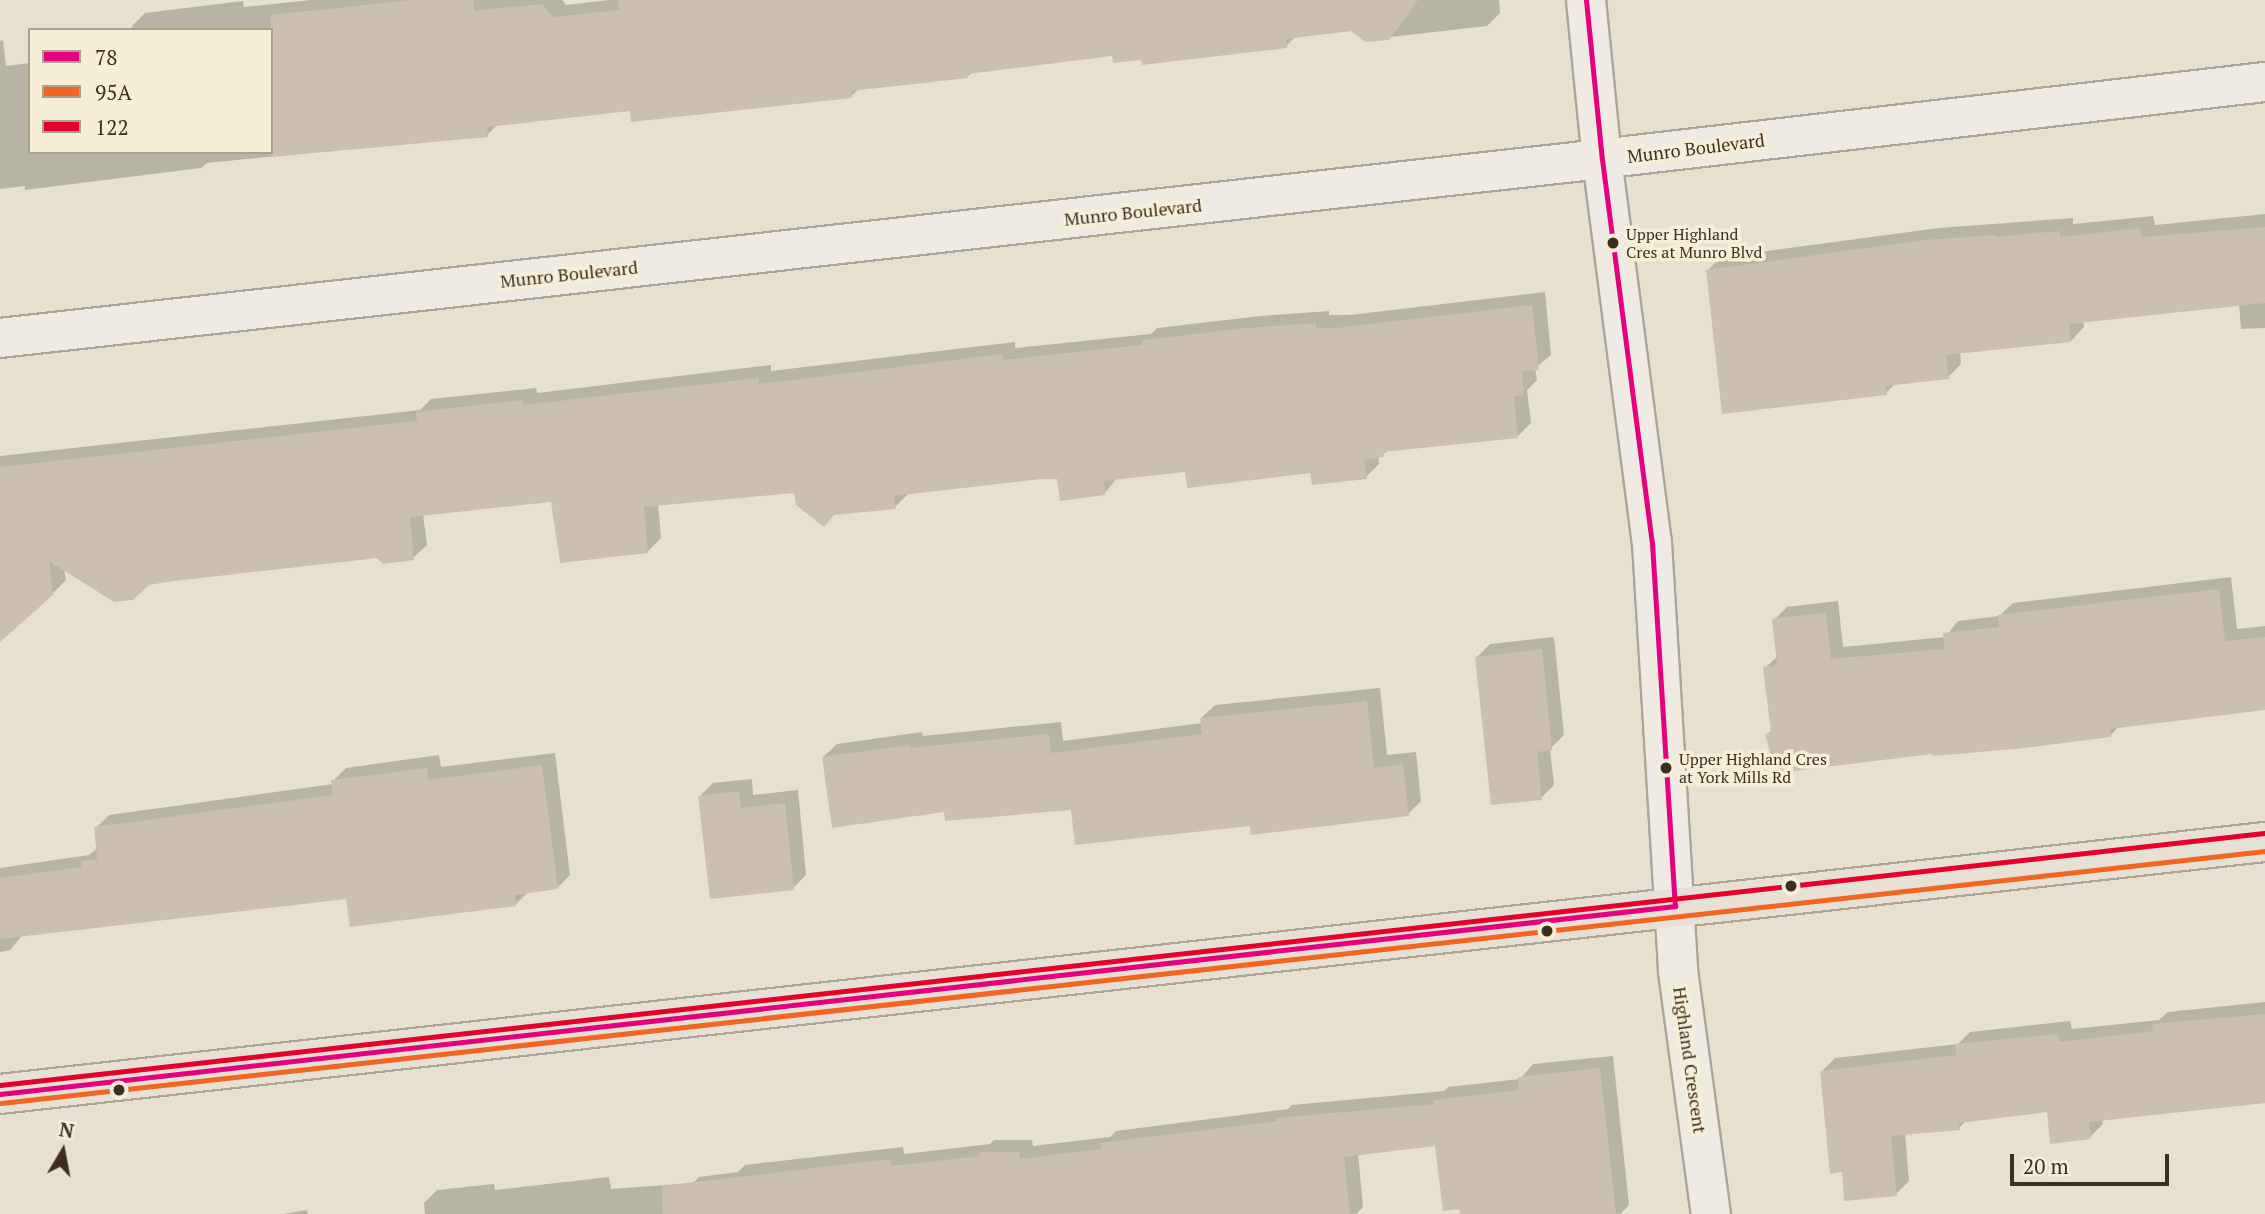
<!DOCTYPE html>
<html>
<head>
<meta charset="utf-8">
<style>
  body { margin:0 }
  #map { position:relative; width:2265px; height:1214px; overflow:hidden; background:#e7e0d1; font-family:"PT Serif",serif }
  div>[style] { position:absolute }
  .shadow>* { inset:0; background:#0003 }
  .building>* { inset:0; background:#cbbfb2 }
  .roads { filter:drop-shadow(2px 0 #ada599) drop-shadow(-2px 0 #ada599) drop-shadow(0 2px #ada599) drop-shadow(0 -2px #ada599) }
  .minor>* { height:38px; margin:-19px; padding:0 19px; transform-origin:19px; border-radius:19px; background:#efebe3 }
  .major>* { height:38px; margin:-19px; padding:0 19px; transform-origin:19px; border-radius:19px; background:#e6e1d4 }
  .bus-1>* { height:5px; margin:-2.5px; padding:0 2.5px; transform-origin:2.5px; border-radius:2.5px; background:#e5007d }
  .bus-2>* { height:5px; margin:-2.5px; padding:0 2.5px; transform-origin:2.5px; border-radius:2.5px; background:#f26522 }
  .bus-3>* { height:5px; margin:-2.5px; padding:0 2.5px; transform-origin:2.5px; border-radius:2.5px; background:#e4002b }
  .dots>* { width:19px; height:19px; translate:-50% -50%; box-sizing:border-box; border:4px solid #f7eed8; border-radius:50% }
  span { translate:-50% -50%; white-space:nowrap; text-align:center; line-height:1.15; -webkit-text-stroke:7px #f7eed8; paint-order:stroke }
  .bus-label { font-size:16px; color:#3d2e20 }
  .left { translate:0 -50%; text-align:left }
  .street-label { font-size:18px; color:#3d2e20 }
  .legend { position:absolute; left:28px; top:28px; width:245px; height:126px; box-sizing:border-box; background:#f7eed8; border:2px solid #ada18e; margin:0; padding:9px 12px; list-style:none; font-size:21px; color:#3d2e20 }
  .legend li { display:flex; align-items:center; gap:14px; height:35px }
  .legend b { width:35px; border:2px solid #ada18e }
  .north { position:absolute; left:28px; top:1116px; width:70px; height:70px; -webkit-text-stroke:5px #f7eed8; paint-order:stroke; rotate:10deg; font-size:19px; font-weight:700; line-height:28px; text-align:center; color:#3d2e20 }
  .north::after { content:''; display:block; margin:auto; width:24px; height:32px; background:#3d2e20; clip-path:polygon(50% 0,100% 100%,50% 72%,0 100%) }
  .scale { position:absolute; left:2010px; top:1154px; width:159px; height:32px; box-sizing:border-box; border:4px solid #3d2e20; border-top:0; padding-left:9px; font-size:21px; line-height:24px; white-space:nowrap; color:#3d2e20; -webkit-text-stroke:5px #f7eed8; paint-order:stroke }
</style>
</head>
<body>
<div id="map">
  <div class="shadow">
    <i style="clip-path:polygon(311px 0,562px 0,566px 5px,610px 0,1499px 0,1500px 13px,1487px 26px,1365px 40px,1352px 29px,1296px 36px,1286px 46px,1142px 58px,1114px 54px,973px 71px,968px 76px,860px 88px,851px 96px,631px 109px,498px 124px,487px 135px,207px 163px,201px 168px,25px 190px,25px 186px,0 189px,0 41px,3px 40px,6px 66px,30px 63px,30px 152px,271px 152px,271px 30px,133px 30px,132px 26px,145px 13px,243px 1px,244px 7px)"></i>
    <i style="clip-path:polygon(2265px 214px,2265px 328px,2241px 329px,2239px 304px,2083px 321px,2084px 327px,2071px 341px,1960px 351px,1961px 364px,1948px 377px,1896px 383px,1886px 393px,1708px 270px,1721px 257px,1939px 228px,2073px 218px,2073px 224px,2153px 216px,2155px 225px)"></i>
    <i style="clip-path:polygon(1545px 292px,1551px 355px,1535px 368px,1537px 380px,1527px 390px,1531px 423px,1518px 436px,1389px 450px,1378px 457px,1379px 464px,1366px 477px,1312px 471px,1187px 470px,1117px 478px,1104px 494px,1059px 477px,1040px 477px,908px 494px,895px 507px,796px 491px,658px 504px,661px 538px,647px 552px,552px 500px,423px 514px,427px 545px,413px 558px,378px 557px,64px 568px,66px 580px,52px 594px,0 620px,0 456px,420px 410px,431px 399px,536px 388px,537px 393px,771px 365px,771px 371px,1015px 342px,1015px 348px,1151px 334px,1157px 328px,1261px 316px,1329px 311px,1329px 315px,1350px 315px)"></i>
    <i style="clip-path:polygon(2231px 577px,2237px 629px,2265px 626px,2265px 709px,2119px 726px,2111px 735px,1934px 752px,1767px 735px,1772px 730px,1765px 668px,1778px 656px,1774px 620px,1787px 607px,1838px 601px,1843px 647px,1945px 637px,1958px 621px,1999px 616px,2013px 603px)"></i>
    <i style="clip-path:polygon(1554px 637px,1564px 735px,1550px 749px,1554px 785px,1541px 798px,1477px 657px,1490px 644px)"></i>
    <i style="clip-path:polygon(1380px 688px,1387px 755px,1416px 752px,1421px 801px,1408px 814px,1252px 824px,1073px 808px,946px 810px,823px 757px,837px 744px,922px 732px,923px 736px,1061px 722px,1063px 741px,1202px 723px,1201px 718px,1215px 705px)"></i>
    <i style="clip-path:polygon(555px 753px,570px 875px,557px 888px,528px 892px,515px 905px,348px 897px,23px 934px,10px 950px,0 952px,0 868px,89px 855px,98px 848px,96px 828px,109px 815px,333px 784px,333px 781px,346px 768px,439px 755px,441px 767px)"></i>
    <i style="clip-path:polygon(752px 779px,753px 795px,798px 790px,806px 875px,793px 888px,700px 796px,713px 783px)"></i>
    <i style="clip-path:polygon(2265px 1002px,2265px 1102px,2102px 1119px,2103px 1124px,2090px 1137px,2048px 1110px,1967px 1120px,1959px 1128px,1905px 1133px,1909px 1181px,1896px 1194px,1843px 1170px,1822px 1071px,1835px 1058px,1958px 1044px,1970px 1032px,2070px 1021px,2072px 1029px,2159px 1020px,2168px 1012px)"></i>
    <i style="clip-path:polygon(1613px 1056px,1629px 1205px,1620px 1214px,1463px 1214px,1437px 1144px,1358px 1153px,1363px 1207px,1356px 1214px,425px 1214px,424px 1203px,437px 1190px,494px 1184px,495px 1190px,609px 1177px,611px 1189px,693px 1183px,699px 1177px,738px 1172px,745px 1165px,903px 1147px,904px 1154px,990px 1144px,994px 1140px,1032px 1140px,1033px 1146px,1110px 1137px,1116px 1131px,1288px 1109px,1292px 1105px,1444px 1091px,1448px 1087px,1520px 1079px,1533px 1064px)"></i>
    <i style="clip-path:polygon(307px 1210px,308px 1214px,283px 1214px)"></i>
  </div>
  <div class="building">
    <i style="clip-path:polygon(412px 0,473px 0,474px 11px,542px 4px,553px 17px,619px 10px,618px 0,1418px 0,1389px 40px,1365px 42px,1351px 31px,1286px 39px,1287px 48px,1142px 65px,1141px 60px,1113px 63px,1112px 56px,968px 74px,968px 78px,851px 91px,852px 98px,631px 122px,630px 111px,487px 127px,488px 137px,271px 157px,271px 15px)"></i>
    <i style="clip-path:polygon(2265px 227px,2265px 303px,2069px 324px,2071px 342px,1946px 355px,1949px 379px,1886px 386px,1887px 395px,1722px 414px,1706px 270px,1925px 240px,1995px 235px,1995px 237px,2060px 231px,2060px 237px,2140px 228px,2142px 237px)"></i>
    <i style="clip-path:polygon(1532px 305px,1539px 370px,1522px 371px,1524px 395px,1514px 396px,1518px 438px,1383px 452px,1384px 457px,1364px 460px,1367px 479px,1312px 485px,1310px 473px,1187px 488px,1185px 472px,1104px 481px,1105px 495px,1060px 501px,1057px 479px,1041px 479px,894px 496px,896px 509px,834px 515px,824px 527px,796px 505px,794px 493px,644px 507px,648px 553px,560px 563px,551px 502px,410px 517px,414px 560px,383px 564px,377px 558px,174px 581px,149px 585px,133px 600px,114px 602px,49px 561px,53px 595px,0 642px,0 467px,417px 421px,416px 412px,523px 400px,524px 405px,758px 378px,759px 384px,1002px 354px,1003px 360px,1142px 345px,1142px 340px,1247px 328px,1316px 323px,1316px 328px,1336px 328px)"></i>
    <i style="clip-path:polygon(2219px 589px,2225px 641px,2265px 637px,2265px 710px,2110px 729px,2111px 737px,2015px 749px,1933px 756px,1932px 754px,1776px 773px,1765px 734px,1771px 733px,1763px 667px,1777px 665px,1772px 619px,1826px 613px,1831px 659px,1944px 649px,1943px 633px,1999px 627px,1998px 615px)"></i>
    <i style="clip-path:polygon(1542px 649px,1552px 750px,1537px 752px,1542px 800px,1491px 805px,1475px 657px)"></i>
    <i style="clip-path:polygon(1367px 701px,1374px 768px,1403px 764px,1409px 816px,1251px 835px,1250px 826px,1075px 845px,1071px 810px,945px 821px,944px 812px,832px 828px,822px 757px,910px 745px,910px 748px,1049px 734px,1051px 753px,1202px 734px,1200px 718px)"></i>
    <i style="clip-path:polygon(542px 765px,558px 889px,515px 895px,516px 906px,350px 927px,346px 899px,0 939px,0 878px,81px 867px,81px 861px,97px 859px,94px 827px,333px 795px,331px 780px,427px 768px,428px 780px)"></i>
    <i style="clip-path:polygon(739px 791px,741px 808px,785px 803px,794px 890px,710px 899px,698px 796px)"></i>
    <i style="clip-path:polygon(2265px 1014px,2265px 1103px,2089px 1122px,2091px 1139px,2050px 1144px,2047px 1112px,1959px 1123px,1960px 1130px,1891px 1136px,1897px 1196px,1844px 1201px,1842px 1172px,1830px 1174px,1820px 1071px,1956px 1055px,1955px 1044px,2058px 1034px,2059px 1042px,2153px 1031px,2152px 1024px)"></i>
    <i style="clip-path:polygon(1600px 1068px,1616px 1214px,1460px 1214px,1459px 1209px,1443px 1211px,1435px 1146px,1344px 1157px,1350px 1214px,663px 1214px,662px 1186px,890px 1159px,891px 1166px,980px 1156px,979px 1152px,1019px 1152px,1020px 1159px,1101px 1149px,1101px 1143px,1277px 1121px,1277px 1118px,1434px 1104px,1433px 1100px,1519px 1090px,1518px 1077px)"></i>
  </div>
  <div class="roads">
    <div class="minor">
      <i style="left:1586px;top:0;width:160px;rotate:84.3deg"></i>
      <i style="left:1602px;top:159px;width:387px;rotate:82.6deg"></i>
      <i style="left:1652px;top:543px;width:429px;rotate:86.5deg"></i>
      <i style="left:1678px;top:971px;width:245px;rotate:82.3deg"></i>
      <i style="left:0;top:338px;width:1567px;rotate:-6.38deg"></i>
      <i style="left:1557px;top:164px;width:713px;rotate:-6.61deg"></i>
    </div>
    <div class="major">
      <i style="left:0;top:1094px;width:2279px;rotate:-6.35deg"></i>
    </div>
  </div>
  <div class="bus-1">
    <i style="left:1586px;top:0;width:160px;rotate:84.3deg"></i>
    <i style="left:1602px;top:159px;width:387px;rotate:82.6deg"></i>
    <i style="left:1652px;top:543px;width:364px;rotate:86.4deg"></i>
    <i style="left:0;top:1094px;width:1686px;rotate:-6.4deg"></i>
  </div>
  <div class="bus-2">
    <i style="left:1px;top:1103px;width:2278px;rotate:-6.35deg"></i>
  </div>
  <div class="bus-3">
    <i style="left:0;top:1085px;width:2278px;rotate:-6.35deg"></i>
  </div>
  <div class="dots">
    <i style="left:1613px;top:243px;background:#3d2e20"></i>
    <i style="left:1666px;top:768px;background:#3d2e20"></i>
    <i style="left:1791px;top:886px;background:#3d2e20"></i>
    <i style="left:1547px;top:931px;background:#3d2e20"></i>
    <i style="left:119px;top:1090px;background:#3d2e20"></i>
  </div>
  <div class="bus-label">
    <span class="left" style="left:1626px;top:243px">Upper Highland<br>Cres at Munro Blvd</span>
    <span class="left" style="left:1679px;top:768px">Upper Highland Cres<br>at York Mills Rd</span>
  </div>
  <div class="street-label">
    <span style="left:1696px;top:148px;rotate:-7deg">Munro Boulevard</span>
    <span style="left:1133px;top:212px;rotate:-6deg">Munro Boulevard</span>
    <span style="left:569px;top:274px;rotate:-6deg">Munro Boulevard</span>
    <span style="left:1690px;top:1060px;rotate:82deg">Highland Crescent</span>
  </div>
  <ul class="legend">
  <li><b style="height:9px;background:#e5007d"></b>78</li>
  <li><b style="height:9px;background:#f26522"></b>95A</li>
  <li><b style="height:9px;background:#e4002b"></b>122</li>
  </ul>
  <div class="north">N</div>
  <div class="scale">20 m</div>
</div>
</body>
</html>
